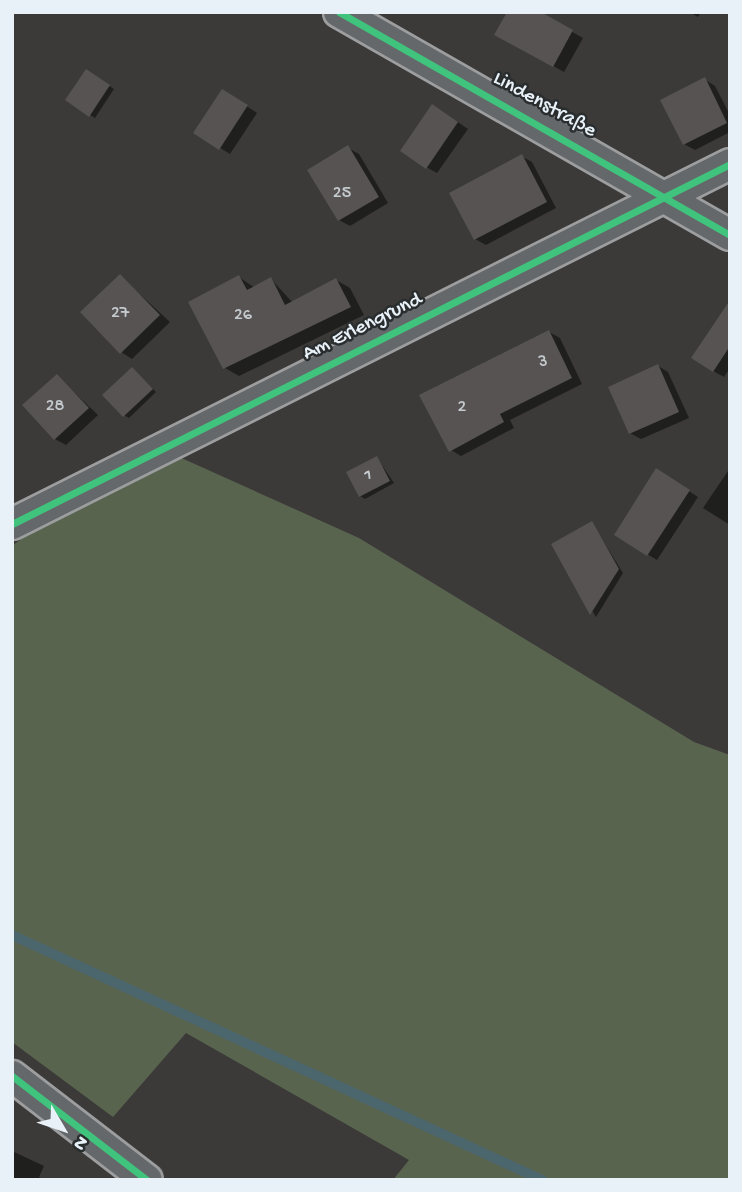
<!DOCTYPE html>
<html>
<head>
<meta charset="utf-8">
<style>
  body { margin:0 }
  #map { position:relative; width:742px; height:1192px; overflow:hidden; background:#3b3a39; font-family:"Gochi Hand",sans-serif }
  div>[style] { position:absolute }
  .green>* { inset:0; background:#59644f }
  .shadow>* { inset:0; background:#0007 }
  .stream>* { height:10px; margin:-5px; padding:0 5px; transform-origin:5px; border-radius:5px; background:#4c666e }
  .building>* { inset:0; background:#565352 }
  .roads { filter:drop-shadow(2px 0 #9d9e9f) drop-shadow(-2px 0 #9d9e9f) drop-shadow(0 2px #9d9e9f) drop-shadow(0 -2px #9d9e9f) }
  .minor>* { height:30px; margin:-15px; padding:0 15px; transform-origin:15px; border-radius:15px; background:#65686b }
  .cycleway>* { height:7px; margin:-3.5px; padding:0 3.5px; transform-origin:3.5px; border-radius:3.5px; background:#40c37c }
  span { translate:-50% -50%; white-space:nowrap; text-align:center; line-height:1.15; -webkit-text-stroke:5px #2a2d2e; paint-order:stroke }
  .number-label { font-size:18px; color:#c4cace }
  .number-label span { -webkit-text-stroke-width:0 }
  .street-label { font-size:21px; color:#e8f1f8 }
  .frame { position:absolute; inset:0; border:14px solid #e8f1f8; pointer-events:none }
  .north { position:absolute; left:28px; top:1094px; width:70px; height:70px; -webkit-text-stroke:5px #2a2d2e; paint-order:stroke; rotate:129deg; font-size:19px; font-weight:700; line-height:28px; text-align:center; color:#e8f1f8 }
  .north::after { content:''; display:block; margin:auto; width:24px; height:32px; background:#e8f1f8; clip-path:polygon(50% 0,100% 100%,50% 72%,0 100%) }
</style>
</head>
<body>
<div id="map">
  <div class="green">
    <i style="clip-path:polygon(177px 456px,359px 538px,694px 742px,730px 755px,730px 1180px,393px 1180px,409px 1160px,186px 1033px,113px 1117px,12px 1042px,12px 546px,37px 527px)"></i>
  </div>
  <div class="shadow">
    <i style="clip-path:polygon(537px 12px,583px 38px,564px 72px,496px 34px)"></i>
    <i style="clip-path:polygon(689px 12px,701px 12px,698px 17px)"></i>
    <i style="clip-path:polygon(86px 71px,114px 89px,95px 118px,67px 100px)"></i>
    <i style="clip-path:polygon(704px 79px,715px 86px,730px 115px,730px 132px,695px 150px,684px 144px)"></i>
    <i style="clip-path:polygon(233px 97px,257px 113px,230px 154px,196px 133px)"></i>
    <i style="clip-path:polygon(443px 112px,468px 129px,437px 173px,426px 167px)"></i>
    <i style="clip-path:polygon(348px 148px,359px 154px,388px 203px,350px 226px,339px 220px)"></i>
    <i style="clip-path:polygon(521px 156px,532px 162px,556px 208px,486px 245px,475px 239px)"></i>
    <i style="clip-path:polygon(120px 276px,170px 322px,132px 359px,121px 352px)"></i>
    <i style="clip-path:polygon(239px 277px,255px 288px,271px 279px,293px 303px,336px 280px,350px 288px,364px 315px,239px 376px,225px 368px)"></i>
    <i style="clip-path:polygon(730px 305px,730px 368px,724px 377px,713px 371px)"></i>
    <i style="clip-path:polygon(549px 332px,560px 338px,582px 384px,510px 420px,514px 428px,461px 456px,451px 450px)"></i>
    <i style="clip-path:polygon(658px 366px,668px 372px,689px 418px,641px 439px,630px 433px)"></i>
    <i style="clip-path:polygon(133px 370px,156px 392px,129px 418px,124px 415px)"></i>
    <i style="clip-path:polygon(57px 376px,98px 415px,66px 445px,55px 439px)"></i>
    <i style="clip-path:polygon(377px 458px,394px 483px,365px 499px,360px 496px)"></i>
    <i style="clip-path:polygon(730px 468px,730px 525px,703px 508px)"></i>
    <i style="clip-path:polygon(666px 476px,698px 497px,657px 560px,647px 554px)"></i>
    <i style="clip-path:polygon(592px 523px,623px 573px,596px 617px,553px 545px)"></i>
    <i style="clip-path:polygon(12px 1151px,44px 1166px,39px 1177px,45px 1180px,12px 1180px)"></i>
  </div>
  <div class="stream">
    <i style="left:12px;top:935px;width:584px;rotate:24.81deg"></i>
  </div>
  <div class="building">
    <i style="clip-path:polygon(507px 12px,541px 12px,573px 30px,553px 67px,494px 35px)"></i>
    <i style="clip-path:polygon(86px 69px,110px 85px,89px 117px,65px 100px)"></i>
    <i style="clip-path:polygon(705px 77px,727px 123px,683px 145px,660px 100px)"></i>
    <i style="clip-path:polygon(222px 89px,248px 105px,219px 150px,193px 133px)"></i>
    <i style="clip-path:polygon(432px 104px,458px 122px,426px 169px,400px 151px)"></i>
    <i style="clip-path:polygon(348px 145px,379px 197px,338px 221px,307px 170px)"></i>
    <i style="clip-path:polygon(522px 154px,547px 202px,474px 240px,449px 193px)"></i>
    <i style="clip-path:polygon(120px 274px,160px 315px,120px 354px,80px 312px)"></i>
    <i style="clip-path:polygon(239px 275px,247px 290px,271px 277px,285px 305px,336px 278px,351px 307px,223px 369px,188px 302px)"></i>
    <i style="clip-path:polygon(730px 300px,730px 346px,713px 372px,691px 358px)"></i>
    <i style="clip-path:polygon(549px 330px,572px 378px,500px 414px,504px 422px,449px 452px,419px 395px)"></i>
    <i style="clip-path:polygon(658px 364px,679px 412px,629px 434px,608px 387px)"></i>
    <i style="clip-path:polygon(132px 367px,153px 389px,123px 417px,102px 395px)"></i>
    <i style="clip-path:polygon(57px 374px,89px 408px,54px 440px,22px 405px)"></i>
    <i style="clip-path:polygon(377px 456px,390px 481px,359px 497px,346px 472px)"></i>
    <i style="clip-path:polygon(656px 468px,690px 490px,647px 556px,614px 535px)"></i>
    <i style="clip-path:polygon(592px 521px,619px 569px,590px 615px,551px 544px)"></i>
  </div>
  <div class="roads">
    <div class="minor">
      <i style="left:339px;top:12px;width:450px;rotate:29.7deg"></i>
      <i style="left:12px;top:524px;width:803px;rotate:-26.63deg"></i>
      <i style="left:12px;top:1076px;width:170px;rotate:37.6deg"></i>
    </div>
  </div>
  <div class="cycleway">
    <i style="left:339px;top:12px;width:450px;rotate:29.7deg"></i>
    <i style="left:12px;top:524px;width:803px;rotate:-26.63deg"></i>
    <i style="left:12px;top:1076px;width:170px;rotate:37.6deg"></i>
  </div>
  <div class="number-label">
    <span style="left:342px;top:194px">25</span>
    <span style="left:120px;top:314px">27</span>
    <span style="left:243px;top:316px">26</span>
    <span style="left:543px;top:363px">3</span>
    <span style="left:55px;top:407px">28</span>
    <span style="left:462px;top:408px">2</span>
    <span style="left:368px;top:476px">1</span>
  </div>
  <div class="street-label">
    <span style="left:544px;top:106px;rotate:29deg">Lindenstraße</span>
    <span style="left:363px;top:328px;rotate:-26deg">Am Erlengrund</span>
  </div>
  <div class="frame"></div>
  <div class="north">N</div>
</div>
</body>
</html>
